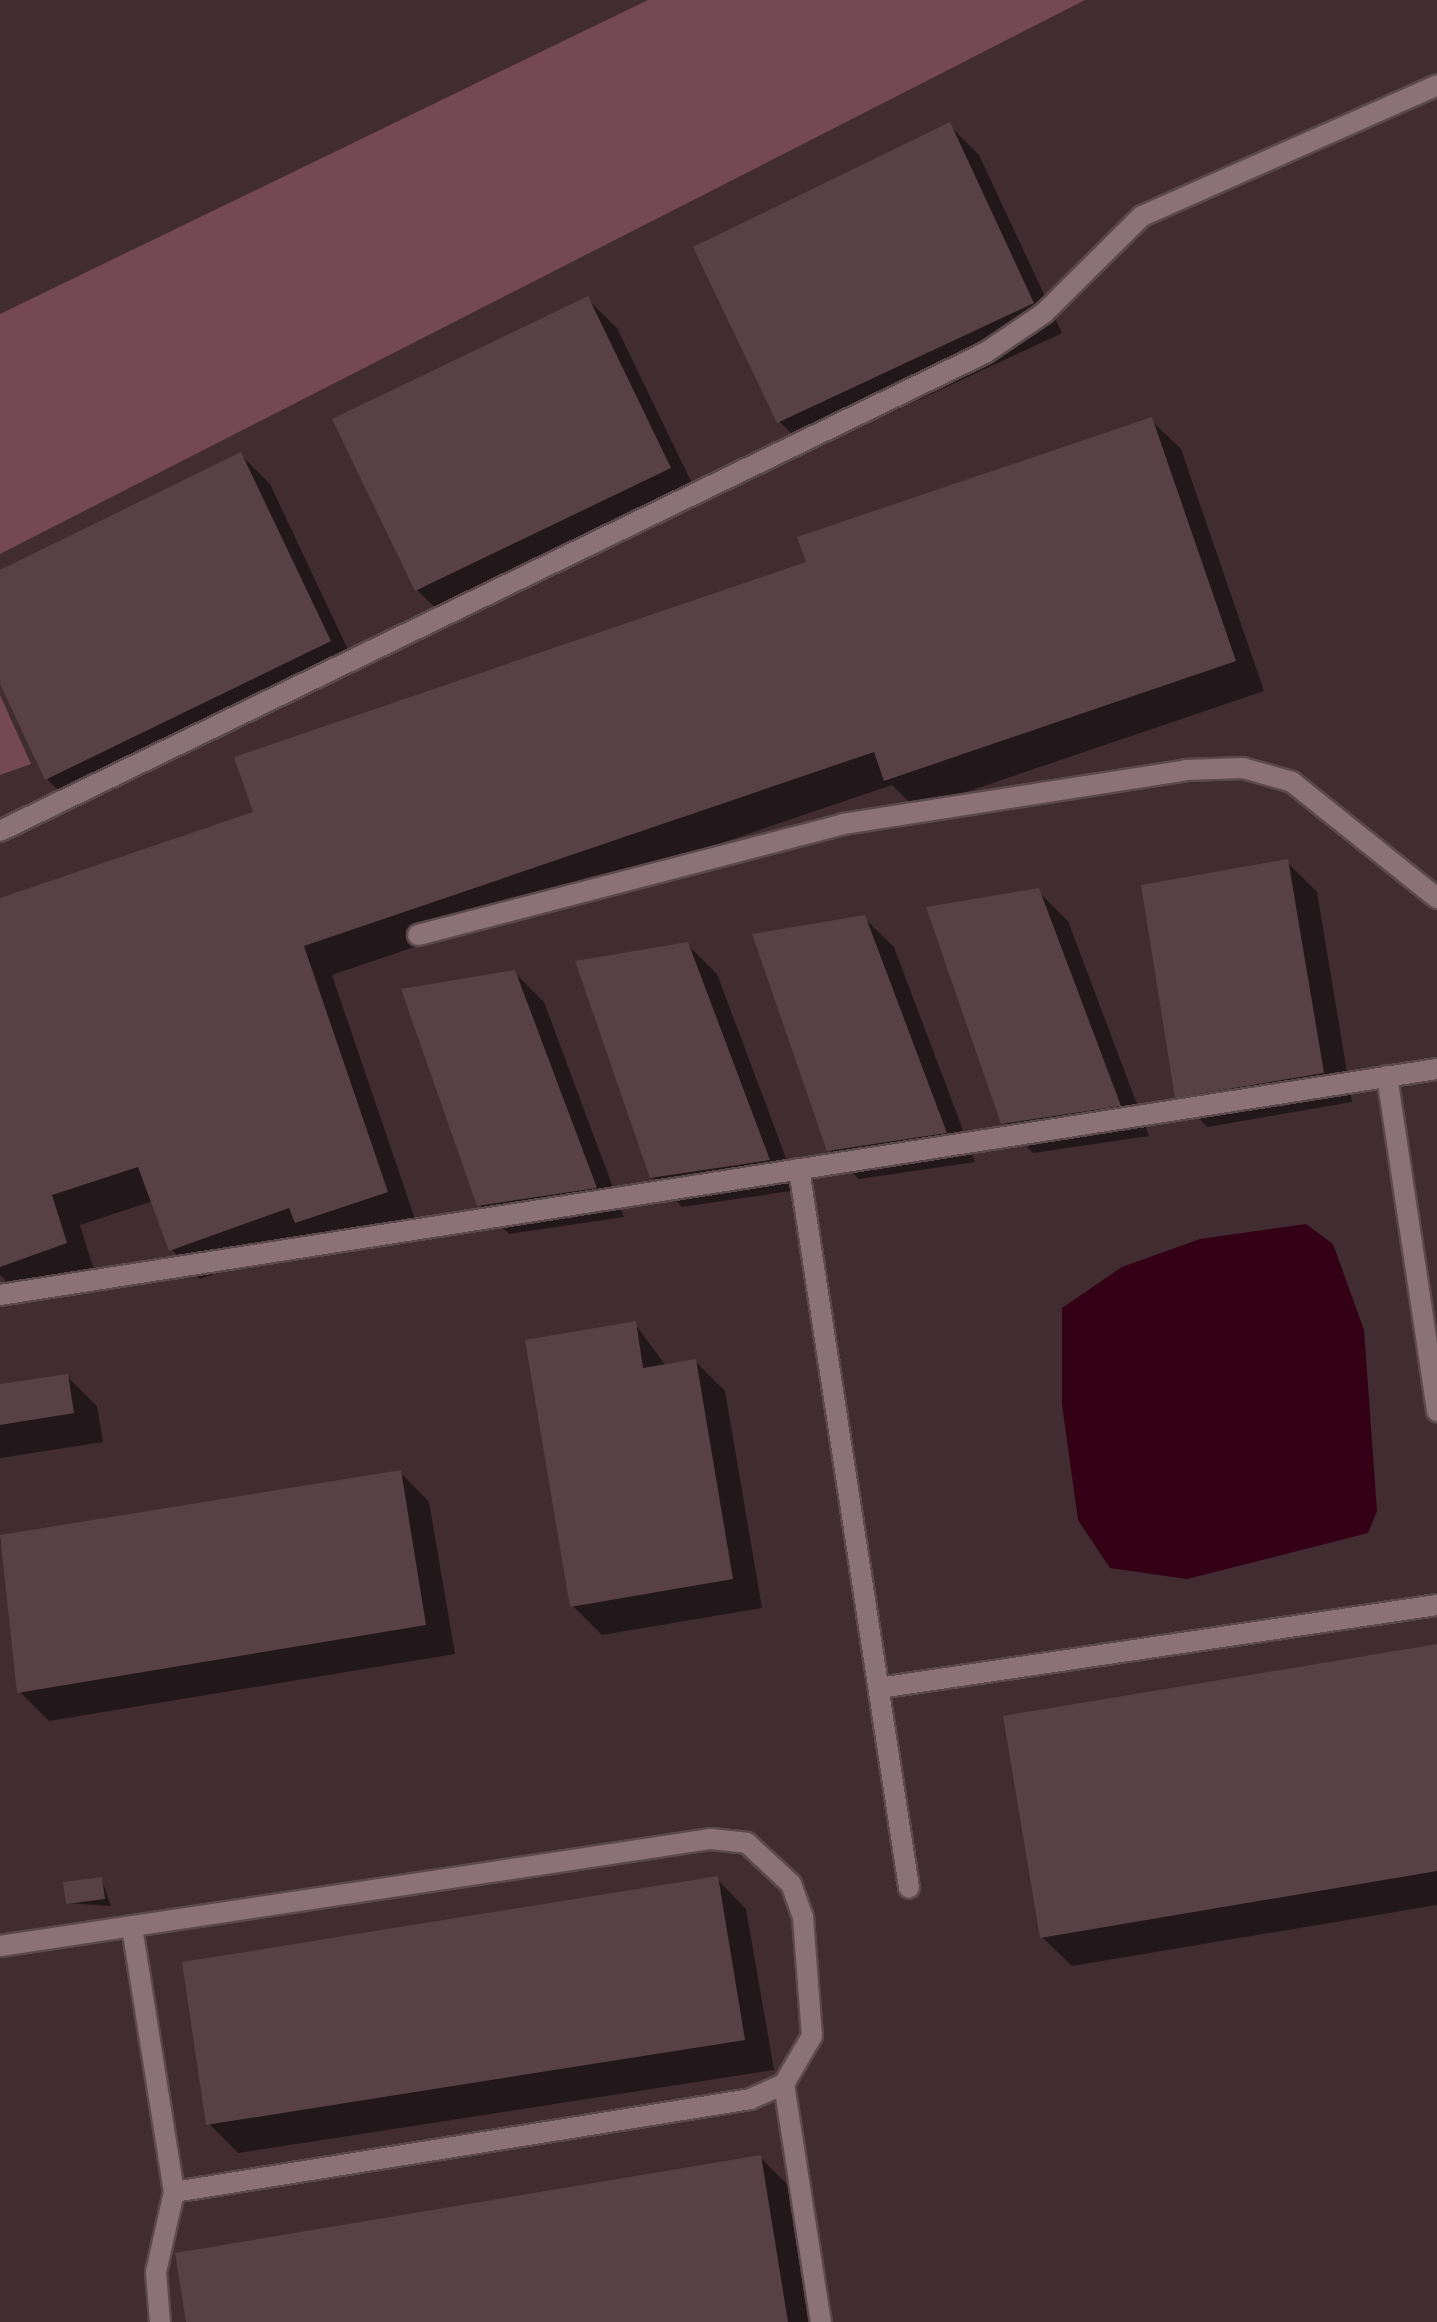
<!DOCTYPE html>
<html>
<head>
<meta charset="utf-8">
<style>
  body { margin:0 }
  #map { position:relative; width:1437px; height:2322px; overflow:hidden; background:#412c32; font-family:"Nunito Sans",sans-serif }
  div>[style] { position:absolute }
  .green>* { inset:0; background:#744855 }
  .water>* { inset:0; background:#340015 }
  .shadow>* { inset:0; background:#0007 }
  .building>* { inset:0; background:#574147 }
  .roads { filter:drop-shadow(2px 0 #5b494e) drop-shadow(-2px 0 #5b494e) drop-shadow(0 2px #5b494e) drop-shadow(0 -2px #5b494e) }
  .service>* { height:20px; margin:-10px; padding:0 10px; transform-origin:10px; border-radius:10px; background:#8a7278 }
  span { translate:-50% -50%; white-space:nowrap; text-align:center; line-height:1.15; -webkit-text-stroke:8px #21181a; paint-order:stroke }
</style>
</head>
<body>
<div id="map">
  <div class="green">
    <i style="clip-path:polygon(648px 0,1085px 0,0 554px,0 314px)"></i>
    <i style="clip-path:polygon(0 695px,31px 764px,0 775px)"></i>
  </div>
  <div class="water">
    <i style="clip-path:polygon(1306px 1224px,1333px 1244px,1364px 1330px,1377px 1511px,1368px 1533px,1187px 1579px,1110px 1568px,1078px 1520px,1062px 1404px,1062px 1308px,1122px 1267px,1200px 1239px)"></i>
  </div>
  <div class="shadow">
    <i style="clip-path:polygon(950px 126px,979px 155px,1062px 333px,809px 451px,779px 421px)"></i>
    <i style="clip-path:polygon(587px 299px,617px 328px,699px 498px,447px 619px,417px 590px)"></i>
    <i style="clip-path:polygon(1151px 420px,1181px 449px,1264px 691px,916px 809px,892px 785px,332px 975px,416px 1222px,314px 1239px,200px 1279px,171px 1249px,153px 1201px,80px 1225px,95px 1273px,23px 1298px,0 1275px,0 900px,256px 813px)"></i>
    <i style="clip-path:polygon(241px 455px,270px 484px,358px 671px,76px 808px,47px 779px,0 678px,0 573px)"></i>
    <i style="clip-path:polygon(1287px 862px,1317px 892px,1352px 1102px,1207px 1127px,1178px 1097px)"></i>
    <i style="clip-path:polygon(1038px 891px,1068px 921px,1149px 1136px,1033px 1153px,1004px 1123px)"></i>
    <i style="clip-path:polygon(864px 918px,894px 947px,975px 1162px,859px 1179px,830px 1150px)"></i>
    <i style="clip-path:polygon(687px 944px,717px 974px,798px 1190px,682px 1207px,652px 1177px)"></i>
    <i style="clip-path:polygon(514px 972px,544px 1002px,624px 1217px,509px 1234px,479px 1204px)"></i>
    <i style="clip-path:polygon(635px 1324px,666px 1366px,696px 1362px,725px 1391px,762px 1608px,602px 1635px,572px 1605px)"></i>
    <i style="clip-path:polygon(68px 1377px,97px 1406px,103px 1442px,0 1458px,0 1387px)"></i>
    <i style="clip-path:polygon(400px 1472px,429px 1502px,455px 1654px,49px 1721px,20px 1692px,0 1538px)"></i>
    <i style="clip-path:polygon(1437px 1647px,1437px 1905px,1072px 1966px,1042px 1937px)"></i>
    <i style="clip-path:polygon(717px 1879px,746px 1909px,774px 2070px,238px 2153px,208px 2123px)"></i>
    <i style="clip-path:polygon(102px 1880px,111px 1906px,68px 1903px)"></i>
    <i style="clip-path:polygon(760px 2157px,790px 2187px,812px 2322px,189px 2322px)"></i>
  </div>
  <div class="building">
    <i style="clip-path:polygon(950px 122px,1034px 303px,777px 423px,693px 247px)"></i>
    <i style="clip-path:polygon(588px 296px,671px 468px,415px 591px,332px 419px)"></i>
    <i style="clip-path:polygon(1152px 417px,1236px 661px,884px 781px,874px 752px,304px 946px,388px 1192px,295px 1223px,289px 1208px,169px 1251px,138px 1167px,52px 1195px,67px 1243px,0 1267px,0 898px,253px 812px,234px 757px,806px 562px,797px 537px)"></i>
    <i style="clip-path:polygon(241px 452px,331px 641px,45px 780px,0 684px,0 570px)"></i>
    <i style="clip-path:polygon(1288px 859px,1324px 1073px,1175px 1098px,1141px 885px)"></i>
    <i style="clip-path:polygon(1039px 888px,1121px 1106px,1001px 1124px,926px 907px)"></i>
    <i style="clip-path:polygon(865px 915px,947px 1133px,827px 1151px,752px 934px)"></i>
    <i style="clip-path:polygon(688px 942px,770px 1160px,650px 1178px,575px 961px)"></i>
    <i style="clip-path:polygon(515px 970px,597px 1188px,477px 1206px,401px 989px)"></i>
    <i style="clip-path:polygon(636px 1321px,643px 1368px,696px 1359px,733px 1579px,570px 1607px,525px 1340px)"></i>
    <i style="clip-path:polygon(68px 1374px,74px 1413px,0 1425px,0 1384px)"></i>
    <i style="clip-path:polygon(401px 1470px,426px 1625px,17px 1693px,0 1535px)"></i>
    <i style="clip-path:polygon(1437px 1644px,1437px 1871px,1040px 1938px,1003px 1716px)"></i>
    <i style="clip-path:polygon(718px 1876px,745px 2040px,206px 2125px,182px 1962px)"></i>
    <i style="clip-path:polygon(102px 1877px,105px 1899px,66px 1904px,63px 1882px)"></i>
    <i style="clip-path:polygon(761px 2155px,788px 2322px,186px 2322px,175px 2253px)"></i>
  </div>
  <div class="roads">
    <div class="service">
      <i style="left:0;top:831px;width:1095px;rotate:-25.89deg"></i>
      <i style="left:985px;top:353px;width:71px;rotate:-34.1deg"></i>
      <i style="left:1044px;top:313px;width:138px;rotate:-44.7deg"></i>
      <i style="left:1142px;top:216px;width:323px;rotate:-23.9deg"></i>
      <i style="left:418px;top:935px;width:439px;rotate:-14.6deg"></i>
      <i style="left:843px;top:824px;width:347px;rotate:-8.9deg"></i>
      <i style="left:1186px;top:770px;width:57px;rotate:-2deg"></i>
      <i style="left:1243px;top:768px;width:51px;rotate:15.9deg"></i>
      <i style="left:1292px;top:782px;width:186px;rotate:38.7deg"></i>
      <i style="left:1387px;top:1076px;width:339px;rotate:81.5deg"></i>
      <i style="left:799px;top:1169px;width:727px;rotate:81.3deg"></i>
      <i style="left:0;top:1295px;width:1455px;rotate:-8.94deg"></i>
      <i style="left:879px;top:1688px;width:564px;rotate:-8.46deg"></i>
      <i style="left:0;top:1946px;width:719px;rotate:-8.56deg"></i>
      <i style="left:711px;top:1839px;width:36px;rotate:6deg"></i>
      <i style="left:747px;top:1843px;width:60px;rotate:43deg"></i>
      <i style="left:791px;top:1884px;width:35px;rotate:70deg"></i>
      <i style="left:803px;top:1917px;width:119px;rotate:85.7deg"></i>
      <i style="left:812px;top:2036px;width:56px;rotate:120.3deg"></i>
      <i style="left:784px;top:2084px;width:36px;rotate:156deg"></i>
      <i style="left:751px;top:2099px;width:584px;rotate:170.84deg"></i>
      <i style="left:174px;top:2192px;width:269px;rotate:-99deg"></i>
      <i style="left:784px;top:2084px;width:241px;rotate:81.2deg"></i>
      <i style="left:160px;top:2322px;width:50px;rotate:-94.6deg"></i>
      <i style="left:156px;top:2272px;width:82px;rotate:-77.3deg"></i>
    </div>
  </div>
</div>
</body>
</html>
